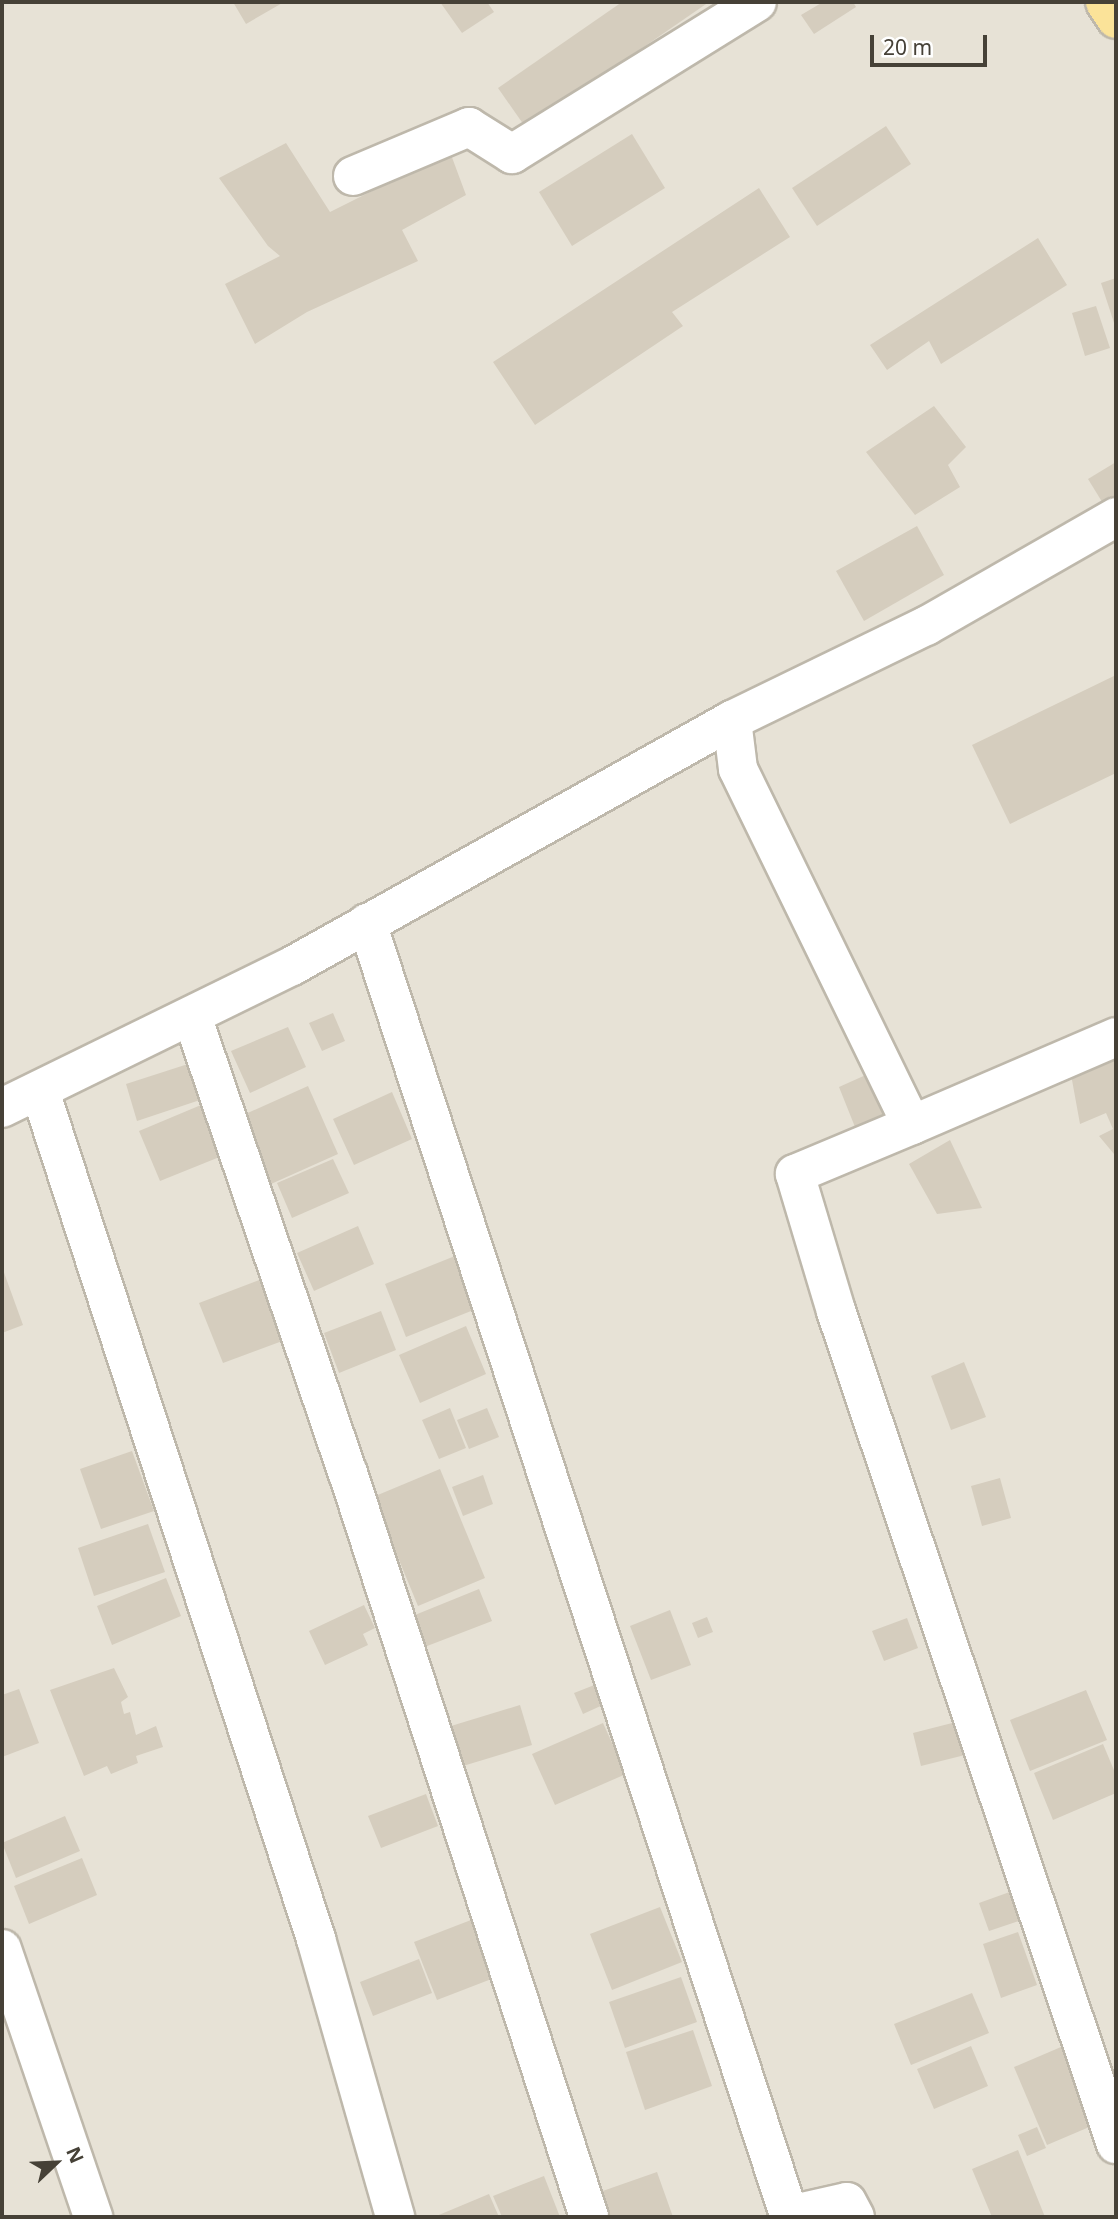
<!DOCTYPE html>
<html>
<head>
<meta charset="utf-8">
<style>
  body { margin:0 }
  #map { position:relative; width:1118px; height:2219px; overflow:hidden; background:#f3f0e8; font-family:"Noto Sans",sans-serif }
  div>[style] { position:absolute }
  .residential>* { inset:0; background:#e7e2d6 }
  .building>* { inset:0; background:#d5cdbe }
  .roads { filter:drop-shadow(2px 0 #beb8ab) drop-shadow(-2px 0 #beb8ab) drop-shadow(0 2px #beb8ab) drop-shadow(0 -2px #beb8ab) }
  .street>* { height:38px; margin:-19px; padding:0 19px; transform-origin:19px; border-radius:19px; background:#fff }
  .primary>* { height:38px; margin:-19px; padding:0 19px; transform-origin:19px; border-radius:19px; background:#fbe399 }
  span { translate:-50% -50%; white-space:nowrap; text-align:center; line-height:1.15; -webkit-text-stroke:6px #fff; paint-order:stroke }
  .frame { position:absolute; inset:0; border:4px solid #464137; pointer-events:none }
  .north { position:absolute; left:21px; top:2128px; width:70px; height:70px; -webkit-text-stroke:5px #fff; paint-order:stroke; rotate:67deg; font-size:19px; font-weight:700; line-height:28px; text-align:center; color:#464137 }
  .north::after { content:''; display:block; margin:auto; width:24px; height:32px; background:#464137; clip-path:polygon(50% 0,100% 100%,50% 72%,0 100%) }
  .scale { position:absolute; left:870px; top:35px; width:117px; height:32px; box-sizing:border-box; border:4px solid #464137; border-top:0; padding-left:9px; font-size:21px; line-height:24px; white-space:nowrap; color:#464137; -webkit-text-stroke:5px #fff; paint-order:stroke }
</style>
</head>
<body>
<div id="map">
  <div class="residential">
    <i style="clip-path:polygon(2px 2px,1116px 2px,1116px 2217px,2px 2217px)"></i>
  </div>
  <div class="building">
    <i style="clip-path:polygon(233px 2px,284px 2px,246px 24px)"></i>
    <i style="clip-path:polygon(440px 2px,487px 2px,494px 12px,462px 33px)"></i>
    <i style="clip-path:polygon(622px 2px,709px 2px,526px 128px,498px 88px)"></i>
    <i style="clip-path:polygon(823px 2px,853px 2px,856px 7px,814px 34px,801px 15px)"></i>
    <i style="clip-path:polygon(886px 126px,911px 164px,817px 226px,792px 188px)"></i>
    <i style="clip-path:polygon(632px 134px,665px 188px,572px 246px,539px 192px)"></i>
    <i style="clip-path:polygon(286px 143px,330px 212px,450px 152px,466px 195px,402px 230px,418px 261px,307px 312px,255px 344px,225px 284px,280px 256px,268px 246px,219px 178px)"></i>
    <i style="clip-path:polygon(759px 188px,790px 237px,672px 312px,683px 326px,535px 425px,493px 362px)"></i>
    <i style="clip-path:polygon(1038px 238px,1067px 285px,941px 364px,929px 341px,887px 370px,870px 345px)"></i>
    <i style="clip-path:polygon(1116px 278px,1116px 329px,1101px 283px)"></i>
    <i style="clip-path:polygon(1096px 306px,1110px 348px,1085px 356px,1072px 313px)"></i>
    <i style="clip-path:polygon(934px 406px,966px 447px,948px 465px,960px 487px,915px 515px,866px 452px)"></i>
    <i style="clip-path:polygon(1116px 462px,1116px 497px,1104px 505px,1088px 479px)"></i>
    <i style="clip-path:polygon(917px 526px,944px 575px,864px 621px,836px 571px)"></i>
    <i style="clip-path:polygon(1116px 675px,1116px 773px,1010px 824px,972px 745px)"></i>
    <i style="clip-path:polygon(333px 1013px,345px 1041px,322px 1051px,309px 1023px)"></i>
    <i style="clip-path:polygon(288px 1027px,306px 1067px,250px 1093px,231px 1051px)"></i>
    <i style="clip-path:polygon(1116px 1054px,1116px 1153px,1114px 1154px,1099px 1136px,1113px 1129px,1106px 1113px,1080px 1124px,1070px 1069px)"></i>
    <i style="clip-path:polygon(188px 1064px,200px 1100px,137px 1121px,126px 1084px)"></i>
    <i style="clip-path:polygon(868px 1074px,895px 1115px,859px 1137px,839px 1087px)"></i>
    <i style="clip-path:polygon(308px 1086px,338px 1154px,271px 1184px,241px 1116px)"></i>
    <i style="clip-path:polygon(392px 1092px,412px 1139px,354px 1165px,333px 1119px)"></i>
    <i style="clip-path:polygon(201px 1105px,222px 1156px,160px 1181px,139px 1131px)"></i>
    <i style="clip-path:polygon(950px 1140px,982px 1208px,937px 1214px,909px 1164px)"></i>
    <i style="clip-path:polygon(333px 1159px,349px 1193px,292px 1218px,277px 1183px)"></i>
    <i style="clip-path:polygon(358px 1226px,374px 1264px,314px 1291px,297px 1253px)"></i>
    <i style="clip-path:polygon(465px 1252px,486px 1305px,406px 1337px,385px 1284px)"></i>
    <i style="clip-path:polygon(2px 1267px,23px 1325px,2px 1333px)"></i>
    <i style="clip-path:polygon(262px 1279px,285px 1340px,223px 1363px,199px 1303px)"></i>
    <i style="clip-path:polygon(381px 1311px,396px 1350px,339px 1373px,324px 1333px)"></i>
    <i style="clip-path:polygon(466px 1326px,486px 1374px,420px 1403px,399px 1355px)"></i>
    <i style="clip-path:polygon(964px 1362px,986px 1417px,951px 1430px,931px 1376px)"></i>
    <i style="clip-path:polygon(450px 1408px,466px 1448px,439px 1459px,422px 1420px)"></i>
    <i style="clip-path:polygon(487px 1408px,499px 1437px,469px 1449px,457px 1420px)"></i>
    <i style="clip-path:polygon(132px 1451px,154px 1511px,101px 1529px,80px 1469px)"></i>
    <i style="clip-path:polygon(440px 1469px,485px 1578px,418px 1606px,373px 1497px)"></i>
    <i style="clip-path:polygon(483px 1475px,493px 1504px,463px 1516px,452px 1487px)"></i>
    <i style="clip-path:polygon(1000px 1478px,1011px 1518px,982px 1526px,971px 1486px)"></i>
    <i style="clip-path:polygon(148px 1524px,165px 1572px,94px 1596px,78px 1548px)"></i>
    <i style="clip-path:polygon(166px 1578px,181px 1616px,112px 1645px,97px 1606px)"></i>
    <i style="clip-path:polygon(479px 1589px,492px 1621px,422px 1648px,410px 1617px)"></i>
    <i style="clip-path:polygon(364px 1605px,375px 1628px,363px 1634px,368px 1645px,325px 1665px,309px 1631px)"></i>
    <i style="clip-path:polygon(670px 1610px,691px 1665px,651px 1680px,630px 1626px)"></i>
    <i style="clip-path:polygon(707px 1617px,713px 1632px,698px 1638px,692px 1623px)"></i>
    <i style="clip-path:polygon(907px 1618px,918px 1648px,884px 1661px,872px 1631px)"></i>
    <i style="clip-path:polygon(114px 1668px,128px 1697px,121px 1702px,124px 1714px,130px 1712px,136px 1735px,156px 1726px,163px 1747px,136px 1756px,138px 1763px,111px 1774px,107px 1766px,84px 1776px,50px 1690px)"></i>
    <i style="clip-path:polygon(597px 1684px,605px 1704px,583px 1714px,574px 1693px)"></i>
    <i style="clip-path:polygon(19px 1689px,39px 1743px,2px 1757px,2px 1695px)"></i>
    <i style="clip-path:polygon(1086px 1690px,1107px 1740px,1030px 1771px,1010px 1720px)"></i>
    <i style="clip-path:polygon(520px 1705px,532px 1745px,463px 1766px,451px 1726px)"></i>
    <i style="clip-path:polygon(960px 1721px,969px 1754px,921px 1766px,913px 1733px)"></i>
    <i style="clip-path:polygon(603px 1723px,626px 1774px,555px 1805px,532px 1754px)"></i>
    <i style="clip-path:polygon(1103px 1744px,1116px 1775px,1116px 1793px,1053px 1820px,1034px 1773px)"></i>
    <i style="clip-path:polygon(426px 1794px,438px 1826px,381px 1848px,368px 1816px)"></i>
    <i style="clip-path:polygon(65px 1816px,80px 1851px,16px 1878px,2px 1843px)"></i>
    <i style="clip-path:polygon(82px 1858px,97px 1895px,29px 1924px,14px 1886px)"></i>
    <i style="clip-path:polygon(1021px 1888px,1031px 1917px,989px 1931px,979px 1903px)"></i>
    <i style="clip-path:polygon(660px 1907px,682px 1962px,612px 1990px,590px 1934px)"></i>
    <i style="clip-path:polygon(471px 1920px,494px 1978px,437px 2000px,414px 1942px)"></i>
    <i style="clip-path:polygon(1018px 1932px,1037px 1985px,1001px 1998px,983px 1944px)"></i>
    <i style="clip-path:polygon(419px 1959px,432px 1993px,373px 2016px,360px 1982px)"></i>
    <i style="clip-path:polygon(681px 1977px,697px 2022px,625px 2048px,609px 2002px)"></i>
    <i style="clip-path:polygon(972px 1993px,989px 2033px,911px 2065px,894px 2024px)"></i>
    <i style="clip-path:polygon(693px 2030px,712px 2086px,645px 2110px,626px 2052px)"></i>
    <i style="clip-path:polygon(971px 2046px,988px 2086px,934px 2109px,917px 2069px)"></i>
    <i style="clip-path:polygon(1061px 2047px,1094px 2125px,1047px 2145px,1014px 2067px)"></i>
    <i style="clip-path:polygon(1037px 2127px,1046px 2148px,1027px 2156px,1018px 2135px)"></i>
    <i style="clip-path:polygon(1018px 2150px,1045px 2217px,992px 2217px,972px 2169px)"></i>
    <i style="clip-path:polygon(657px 2172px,673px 2217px,605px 2217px,597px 2193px)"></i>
    <i style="clip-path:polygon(544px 2176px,560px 2217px,502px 2217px,493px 2196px)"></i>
    <i style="clip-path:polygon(489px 2194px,499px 2217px,434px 2217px)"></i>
  </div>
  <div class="roads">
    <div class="street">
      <i style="left:353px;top:176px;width:126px;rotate:-22.9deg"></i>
      <i style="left:469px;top:127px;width:51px;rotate:32.1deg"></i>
      <i style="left:512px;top:154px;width:288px;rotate:-31.8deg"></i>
      <i style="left:732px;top:720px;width:49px;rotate:83deg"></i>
      <i style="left:738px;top:769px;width:396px;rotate:64deg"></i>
      <i style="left:912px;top:1125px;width:127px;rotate:157.3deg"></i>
      <i style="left:795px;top:1174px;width:143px;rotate:73.3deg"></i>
      <i style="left:836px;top:1311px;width:879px;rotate:71.42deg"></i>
      <i style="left:367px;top:923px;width:1359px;rotate:71.91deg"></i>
      <i style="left:789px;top:2215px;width:59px;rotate:-12.6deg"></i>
      <i style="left:847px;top:2202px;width:17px;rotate:62deg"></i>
      <i style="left:192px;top:1016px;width:483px;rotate:71.2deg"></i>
      <i style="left:348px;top:1473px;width:782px;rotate:72.05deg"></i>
      <i style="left:40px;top:1091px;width:892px;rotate:71.97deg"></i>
      <i style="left:316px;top:1939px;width:289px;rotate:74.1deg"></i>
      <i style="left:2px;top:1108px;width:323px;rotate:-26.1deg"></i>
      <i style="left:292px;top:966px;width:504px;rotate:-29.21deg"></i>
      <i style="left:732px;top:720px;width:216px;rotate:-25.9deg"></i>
      <i style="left:926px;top:626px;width:219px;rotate:-29.8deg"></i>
      <i style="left:912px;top:1125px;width:222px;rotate:-23.3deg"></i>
      <i style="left:2px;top:1949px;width:283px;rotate:71.2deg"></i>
    </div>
    <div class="primary">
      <i style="left:1105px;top:2px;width:20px;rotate:57deg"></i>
    </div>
  </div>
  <div class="frame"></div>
  <div class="north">N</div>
  <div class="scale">20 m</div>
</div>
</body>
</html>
